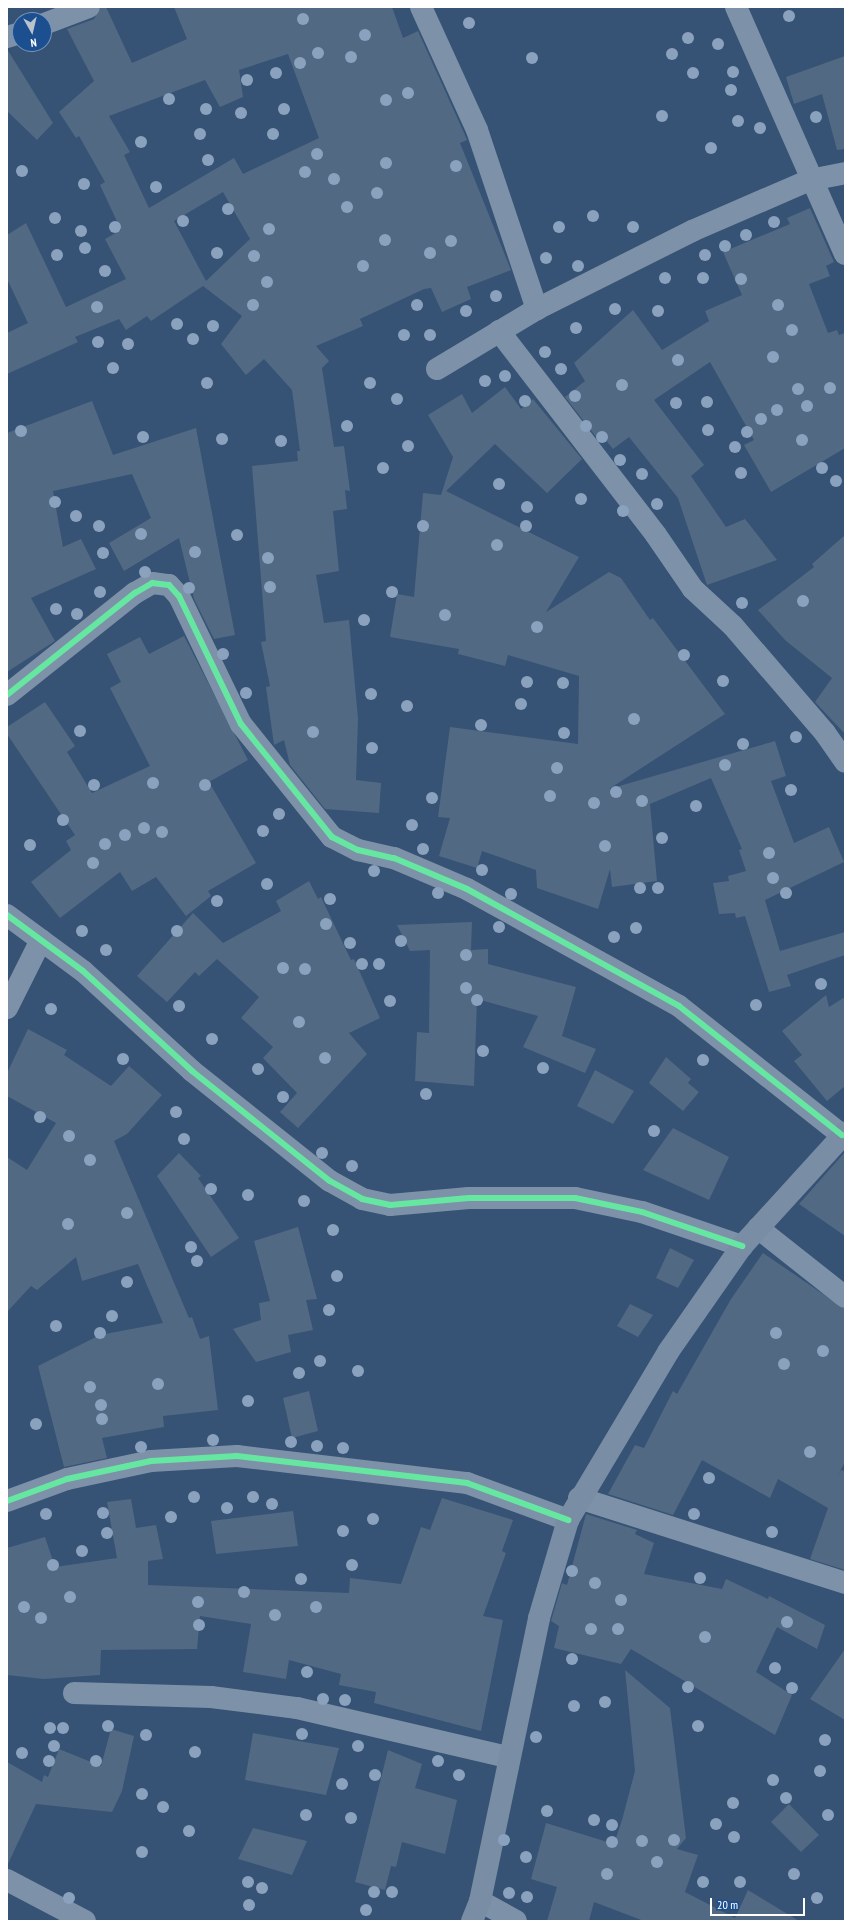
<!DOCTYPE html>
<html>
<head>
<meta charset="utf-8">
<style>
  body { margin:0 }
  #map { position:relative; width:852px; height:1928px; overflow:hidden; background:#365274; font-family:"PT Sans Narrow",sans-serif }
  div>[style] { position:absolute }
  .building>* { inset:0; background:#526984 }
  .street>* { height:22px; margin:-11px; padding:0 11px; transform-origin:11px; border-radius:11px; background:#7d92a8 }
  .secondary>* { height:22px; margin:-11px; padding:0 11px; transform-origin:11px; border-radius:11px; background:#798da4 }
  .cycleway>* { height:6px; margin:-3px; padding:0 3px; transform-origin:3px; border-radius:3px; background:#66e7a1 }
  .trees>* { width:12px; height:12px; margin:-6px; border-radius:50%; background:#8aa2be }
  span { translate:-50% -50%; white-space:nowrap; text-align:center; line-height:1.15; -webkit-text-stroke:3.5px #1b4f8f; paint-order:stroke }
  .frame { position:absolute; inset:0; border:8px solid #fff; pointer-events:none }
  .north { position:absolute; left:12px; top:12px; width:40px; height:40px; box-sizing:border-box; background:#1b4f8f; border:1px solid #7695bc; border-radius:50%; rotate:172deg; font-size:11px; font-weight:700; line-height:16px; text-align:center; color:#fff }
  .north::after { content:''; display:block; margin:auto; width:14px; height:18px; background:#b9c2ce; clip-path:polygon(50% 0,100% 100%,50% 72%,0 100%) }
  .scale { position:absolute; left:710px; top:1898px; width:95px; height:18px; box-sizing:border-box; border:2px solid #fff; border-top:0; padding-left:5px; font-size:12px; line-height:14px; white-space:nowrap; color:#fff; -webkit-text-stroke:3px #1b4f8f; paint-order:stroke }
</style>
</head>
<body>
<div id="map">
  <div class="building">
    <i style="clip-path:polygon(evenodd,101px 7px,106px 7px,132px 63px,187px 39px,174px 7px,392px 7px,403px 38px,418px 31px,465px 135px,467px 140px,460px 143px,511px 270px,467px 287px,471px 299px,442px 312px,431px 288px,424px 289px,360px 319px,363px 326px,316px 346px,329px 361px,322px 368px,334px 447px,344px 446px,350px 491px,345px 490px,347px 509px,333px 511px,339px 571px,316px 575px,324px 623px,349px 620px,358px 719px,356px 780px,381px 783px,379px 813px,325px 809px,290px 765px,284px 740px,274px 745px,266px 687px,270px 686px,261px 642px,266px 641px,252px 466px,298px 461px,297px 451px,300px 451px,292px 390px,264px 359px,246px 375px,221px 344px,242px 316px,203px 286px,151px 321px,147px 316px,126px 330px,119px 319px,75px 337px,78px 342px,7px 374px,7px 333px,28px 323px,7px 279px,7px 235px,26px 223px,66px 307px,126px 279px,105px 239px,121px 230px,100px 185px,105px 182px,79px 136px,76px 138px,59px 112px,94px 81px,67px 29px,94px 19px,101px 7px,288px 54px,319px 138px,243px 174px,234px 158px,149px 208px,124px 155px,130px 152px,109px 116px,205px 80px,220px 107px,243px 97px,239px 70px,288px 54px,101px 7px,223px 192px,250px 239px,206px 281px,174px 221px,223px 192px)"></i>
    <i style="clip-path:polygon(7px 49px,53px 123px,37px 140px,7px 111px)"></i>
    <i style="clip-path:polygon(845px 56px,845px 149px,837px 150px,822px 94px,794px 104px,786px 77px)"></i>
    <i style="clip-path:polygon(810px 208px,834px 262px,826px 266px,830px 276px,809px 284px,828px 333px,837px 330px,839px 335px,845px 333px,845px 448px,771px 492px,744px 445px,754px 440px,710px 362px,654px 400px,704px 465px,691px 476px,726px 527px,745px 519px,777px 560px,707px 585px,678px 498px,629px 437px,613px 449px,604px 438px,600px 442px,565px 397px,585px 381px,574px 363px,633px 310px,662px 350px,709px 321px,705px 311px,742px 295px,723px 252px,790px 224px,787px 218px)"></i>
    <i style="clip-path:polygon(505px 387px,521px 409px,533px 399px,582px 459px,547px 493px,495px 444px,446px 491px,579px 557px,546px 612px,609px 572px,621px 578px,650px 620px,653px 618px,725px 714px,609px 789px,775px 741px,786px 776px,771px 781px,794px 843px,829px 827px,844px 862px,765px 900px,780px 951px,845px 932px,845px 955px,787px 975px,791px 986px,769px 992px,745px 916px,736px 918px,735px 913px,719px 914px,713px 883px,729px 881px,728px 876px,746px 871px,739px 850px,742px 849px,711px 778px,650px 804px,657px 881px,612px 887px,610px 869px,598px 909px,537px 888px,536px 870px,482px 851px,477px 868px,439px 856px,450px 818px,438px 817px,450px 727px,578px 744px,579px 676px,508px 655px,505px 666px,458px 654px,459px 649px,390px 637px,397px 594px,414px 597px,423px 493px,441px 495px,453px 457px,428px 415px,462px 394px,472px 413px)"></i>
    <i style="clip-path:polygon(92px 401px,113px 455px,196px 428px,235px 635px,214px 639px,194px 599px,179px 538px,124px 571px,109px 543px,151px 518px,132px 474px,53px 491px,63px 547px,81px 539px,96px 569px,31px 598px,55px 641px,7px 672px,7px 433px)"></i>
    <i style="clip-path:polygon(845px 535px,845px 734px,815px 702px,832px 678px,785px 640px,758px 610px,814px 567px,812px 564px)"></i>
    <i style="clip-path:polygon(184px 636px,248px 760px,209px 782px,256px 863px,208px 891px,211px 896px,186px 916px,156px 877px,132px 891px,120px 872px,60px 918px,31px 882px,71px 850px,66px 841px,75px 835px,7px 734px,7px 727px,45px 702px,75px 746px,67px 752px,92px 793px,150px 766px,110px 688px,121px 682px,107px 654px,140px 637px,149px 654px)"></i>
    <i style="clip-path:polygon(309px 881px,318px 899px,321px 897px,351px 960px,354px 959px,380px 1018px,349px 1033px,367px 1054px,298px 1128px,280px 1112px,297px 1093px,263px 1058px,273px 1047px,241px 1018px,259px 997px,217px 959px,199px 976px,195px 972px,167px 1002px,137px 976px,193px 913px,223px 943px,281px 911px,276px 901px)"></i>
    <i style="clip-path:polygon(472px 922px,471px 950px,488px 949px,488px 964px,576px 987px,562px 1036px,596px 1049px,585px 1073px,523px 1047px,538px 1016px,477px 999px,474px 1086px,415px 1081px,417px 1032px,429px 1033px,430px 950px,410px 951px,397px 925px)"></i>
    <i style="clip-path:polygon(826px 995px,829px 1007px,845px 997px,845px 1086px,827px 1101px,794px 1061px,802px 1055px,782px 1031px)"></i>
    <i style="clip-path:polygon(28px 1029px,67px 1050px,64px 1055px,111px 1086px,129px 1066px,162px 1095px,127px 1134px,114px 1141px,189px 1318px,192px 1317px,200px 1339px,209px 1336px,218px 1410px,163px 1416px,164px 1427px,102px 1438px,107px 1458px,64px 1467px,38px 1366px,100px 1335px,163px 1323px,138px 1264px,82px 1281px,76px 1257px,37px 1290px,31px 1286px,7px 1312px,7px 1157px,27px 1170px,56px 1123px,7px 1096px,7px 1073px)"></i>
    <i style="clip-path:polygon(666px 1057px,691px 1079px,688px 1083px,699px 1092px,683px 1111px,649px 1083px)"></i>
    <i style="clip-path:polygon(595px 1070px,634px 1091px,613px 1124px,577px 1106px)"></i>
    <i style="clip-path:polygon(673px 1128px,729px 1157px,709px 1200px,643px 1170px)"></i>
    <i style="clip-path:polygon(845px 1152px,845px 1236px,799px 1204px)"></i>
    <i style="clip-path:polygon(179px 1153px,201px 1176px,198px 1178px,239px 1238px,211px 1257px,157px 1176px)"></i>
    <i style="clip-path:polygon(298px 1227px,317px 1299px,306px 1300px,313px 1330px,288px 1335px,291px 1352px,256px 1362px,233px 1329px,261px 1320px,259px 1303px,270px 1301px,254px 1241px)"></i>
    <i style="clip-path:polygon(670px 1248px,694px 1260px,678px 1288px,656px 1278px)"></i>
    <i style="clip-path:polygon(763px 1253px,845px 1309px,845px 1462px,836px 1479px,841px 1470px,845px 1471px,845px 1570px,810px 1559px,828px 1508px,778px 1479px,770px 1498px,702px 1460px,673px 1515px,608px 1494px,635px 1445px,644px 1448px,673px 1391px,677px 1394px,731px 1299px)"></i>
    <i style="clip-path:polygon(630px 1304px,653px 1315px,638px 1337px,617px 1326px)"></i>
    <i style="clip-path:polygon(309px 1391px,318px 1431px,292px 1438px,283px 1398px)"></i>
    <i style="clip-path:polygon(442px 1498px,513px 1520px,502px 1551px,506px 1553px,483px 1616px,503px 1620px,481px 1731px,374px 1703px,376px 1692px,339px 1685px,341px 1674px,289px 1660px,286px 1679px,243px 1672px,251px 1624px,200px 1616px,197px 1649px,101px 1650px,100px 1675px,44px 1679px,7px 1675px,7px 1548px,45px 1537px,55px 1567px,117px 1558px,107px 1502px,131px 1499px,136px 1528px,156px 1525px,163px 1559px,148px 1561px,148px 1585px,349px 1593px,350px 1578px,401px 1584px,421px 1527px,430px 1530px)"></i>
    <i style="clip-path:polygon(293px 1511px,298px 1546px,216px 1554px,211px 1521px)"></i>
    <i style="clip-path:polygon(586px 1514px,637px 1530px,635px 1534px,654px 1543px,644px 1574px,722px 1589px,726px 1579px,768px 1599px,769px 1596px,825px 1625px,817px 1649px,777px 1627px,756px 1672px,792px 1695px,775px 1735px,631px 1649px,621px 1664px,554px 1648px,559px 1626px,551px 1621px,562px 1583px,567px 1585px)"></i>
    <i style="clip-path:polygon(845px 1649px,845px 1720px,810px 1699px)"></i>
    <i style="clip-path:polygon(625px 1670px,670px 1708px,686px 1838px,677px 1849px,698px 1855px,685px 1892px,735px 1918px,748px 1890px,799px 1921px,644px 1921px,594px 1902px,589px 1921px,547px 1921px,557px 1887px,531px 1879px,546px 1823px,614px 1844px,622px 1820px,635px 1771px)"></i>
    <i style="clip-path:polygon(111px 1729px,134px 1736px,122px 1791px,112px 1812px,36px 1804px,7px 1866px,7px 1762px,42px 1782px,44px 1775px,48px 1777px,59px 1749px,101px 1766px)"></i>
    <i style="clip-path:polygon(253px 1733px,339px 1748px,326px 1795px,245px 1780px)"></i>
    <i style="clip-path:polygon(388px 1750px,422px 1764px,415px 1788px,457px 1800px,445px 1854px,402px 1842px,396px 1867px,391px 1866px,385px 1890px,355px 1882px)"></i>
    <i style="clip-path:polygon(789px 1804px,819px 1835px,801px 1852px,771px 1822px)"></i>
    <i style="clip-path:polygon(253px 1828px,307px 1841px,292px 1875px,238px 1859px)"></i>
  </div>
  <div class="street">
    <i style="left:421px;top:7px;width:135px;rotate:65.5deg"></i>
    <i style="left:477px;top:130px;width:189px;rotate:71.5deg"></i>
    <i style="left:736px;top:7px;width:270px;rotate:66.2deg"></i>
    <i style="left:44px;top:24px;width:48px;rotate:-20.7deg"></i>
    <i style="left:7px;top:37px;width:14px;rotate:-17deg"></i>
    <i style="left:499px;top:331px;width:257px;rotate:52.4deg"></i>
    <i style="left:656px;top:535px;width:65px;rotate:55.6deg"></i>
    <i style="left:693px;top:589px;width:54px;rotate:42.8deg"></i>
    <i style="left:733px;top:626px;width:141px;rotate:49.3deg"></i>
    <i style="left:825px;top:733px;width:35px;rotate:55deg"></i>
    <i style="left:437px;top:369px;width:117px;rotate:-31deg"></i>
    <i style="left:537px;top:309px;width:174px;rotate:-26.7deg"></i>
    <i style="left:692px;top:231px;width:129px;rotate:-23.4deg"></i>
    <i style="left:810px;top:180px;width:36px;rotate:-11deg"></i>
    <i style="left:7px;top:695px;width:164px;rotate:-38.6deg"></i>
    <i style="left:135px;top:593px;width:20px;rotate:-30deg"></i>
    <i style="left:152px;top:583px;width:17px;rotate:7deg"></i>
    <i style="left:169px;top:585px;width:15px;rotate:48deg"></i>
    <i style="left:179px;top:596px;width:142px;rotate:64.2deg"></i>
    <i style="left:241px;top:724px;width:145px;rotate:51.2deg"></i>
    <i style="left:332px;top:837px;width:29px;rotate:27deg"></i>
    <i style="left:358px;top:850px;width:37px;rotate:13deg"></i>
    <i style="left:394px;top:858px;width:79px;rotate:23deg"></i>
    <i style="left:467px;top:889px;width:242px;rotate:28.9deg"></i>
    <i style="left:679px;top:1006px;width:208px;rotate:38.4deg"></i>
    <i style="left:7px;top:915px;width:94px;rotate:36.4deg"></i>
    <i style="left:83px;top:971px;width:148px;rotate:42.5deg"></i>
    <i style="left:192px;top:1071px;width:176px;rotate:38.6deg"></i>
    <i style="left:330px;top:1181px;width:37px;rotate:29deg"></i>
    <i style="left:362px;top:1199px;width:29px;rotate:12deg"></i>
    <i style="left:390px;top:1205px;width:79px;rotate:-5.1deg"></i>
    <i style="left:469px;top:1198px;width:106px"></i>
    <i style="left:575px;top:1198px;width:68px;rotate:11.8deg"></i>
    <i style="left:642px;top:1212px;width:106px;rotate:18.8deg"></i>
    <i style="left:7px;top:1008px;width:76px;rotate:-63.4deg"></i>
    <i style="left:758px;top:1228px;width:111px;rotate:38.4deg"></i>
    <i style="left:579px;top:1498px;width:279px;rotate:17.7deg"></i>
    <i style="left:7px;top:1501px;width:64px;rotate:-20.1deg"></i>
    <i style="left:67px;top:1479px;width:86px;rotate:-12.1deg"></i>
    <i style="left:151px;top:1461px;width:86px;rotate:-3.3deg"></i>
    <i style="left:237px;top:1456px;width:232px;rotate:6.7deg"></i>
    <i style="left:467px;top:1483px;width:108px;rotate:20.1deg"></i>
    <i style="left:74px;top:1693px;width:137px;rotate:1.7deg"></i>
    <i style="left:211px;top:1697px;width:87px;rotate:7.3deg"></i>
    <i style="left:297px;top:1708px;width:216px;rotate:13.1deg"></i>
    <i style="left:7px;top:1880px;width:88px;rotate:27.7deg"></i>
    <i style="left:480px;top:1901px;width:41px;rotate:29.1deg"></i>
  </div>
  <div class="secondary">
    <i style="left:472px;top:1921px;width:22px;rotate:-68deg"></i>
    <i style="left:480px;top:1901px;width:289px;rotate:-78.2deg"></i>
    <i style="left:539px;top:1618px;width:102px;rotate:-73.5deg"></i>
    <i style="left:568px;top:1520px;width:196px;rotate:-59.2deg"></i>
    <i style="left:668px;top:1352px;width:129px;rotate:-55.1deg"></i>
    <i style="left:742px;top:1246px;width:153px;rotate:-47.7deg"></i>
  </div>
  <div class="cycleway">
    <i style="left:7px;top:695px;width:164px;rotate:-38.6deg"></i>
    <i style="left:135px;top:593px;width:20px;rotate:-30deg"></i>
    <i style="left:152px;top:583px;width:17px;rotate:7deg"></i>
    <i style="left:169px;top:585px;width:15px;rotate:48deg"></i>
    <i style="left:179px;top:596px;width:142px;rotate:64.2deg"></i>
    <i style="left:241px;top:724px;width:145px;rotate:51.2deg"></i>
    <i style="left:332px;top:837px;width:29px;rotate:27deg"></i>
    <i style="left:358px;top:850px;width:37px;rotate:13deg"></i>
    <i style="left:394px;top:858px;width:79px;rotate:23deg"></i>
    <i style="left:467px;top:889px;width:242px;rotate:28.9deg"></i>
    <i style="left:679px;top:1006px;width:208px;rotate:38.4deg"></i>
    <i style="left:7px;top:915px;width:94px;rotate:36.4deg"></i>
    <i style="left:83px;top:971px;width:148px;rotate:42.5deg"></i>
    <i style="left:192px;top:1071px;width:176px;rotate:38.6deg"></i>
    <i style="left:330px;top:1181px;width:37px;rotate:29deg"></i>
    <i style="left:362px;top:1199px;width:29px;rotate:12deg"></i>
    <i style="left:390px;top:1205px;width:79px;rotate:-5.1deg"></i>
    <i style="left:469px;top:1198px;width:106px"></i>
    <i style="left:575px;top:1198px;width:68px;rotate:11.8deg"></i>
    <i style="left:642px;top:1212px;width:106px;rotate:18.8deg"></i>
    <i style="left:7px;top:1501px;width:64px;rotate:-20.1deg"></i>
    <i style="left:67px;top:1479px;width:86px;rotate:-12.1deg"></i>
    <i style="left:151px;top:1461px;width:86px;rotate:-3.3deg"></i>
    <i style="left:237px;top:1456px;width:232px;rotate:6.7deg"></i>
    <i style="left:467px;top:1483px;width:108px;rotate:20.1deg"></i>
  </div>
  <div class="trees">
    <i style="left:789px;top:16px"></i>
    <i style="left:303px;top:19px"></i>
    <i style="left:469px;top:23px"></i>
    <i style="left:365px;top:35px"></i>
    <i style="left:688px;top:38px"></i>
    <i style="left:718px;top:44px"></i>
    <i style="left:318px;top:53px"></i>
    <i style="left:672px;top:54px"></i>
    <i style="left:351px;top:57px"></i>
    <i style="left:532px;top:58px"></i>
    <i style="left:300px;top:63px"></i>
    <i style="left:733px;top:72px"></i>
    <i style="left:276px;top:73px"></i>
    <i style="left:693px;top:73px"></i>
    <i style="left:247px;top:80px"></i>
    <i style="left:731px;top:90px"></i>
    <i style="left:408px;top:93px"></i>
    <i style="left:169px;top:99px"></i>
    <i style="left:386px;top:100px"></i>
    <i style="left:206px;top:109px"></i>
    <i style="left:284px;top:109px"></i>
    <i style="left:241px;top:113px"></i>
    <i style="left:662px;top:116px"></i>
    <i style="left:816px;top:117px"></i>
    <i style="left:738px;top:121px"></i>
    <i style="left:760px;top:128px"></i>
    <i style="left:200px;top:134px"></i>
    <i style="left:273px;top:134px"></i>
    <i style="left:141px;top:142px"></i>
    <i style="left:711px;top:148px"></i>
    <i style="left:317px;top:154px"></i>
    <i style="left:208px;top:160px"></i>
    <i style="left:386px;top:163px"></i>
    <i style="left:456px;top:166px"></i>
    <i style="left:22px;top:171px"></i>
    <i style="left:305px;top:172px"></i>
    <i style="left:334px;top:179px"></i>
    <i style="left:84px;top:184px"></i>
    <i style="left:156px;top:187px"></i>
    <i style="left:377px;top:193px"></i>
    <i style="left:347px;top:207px"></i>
    <i style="left:228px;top:209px"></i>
    <i style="left:593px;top:216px"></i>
    <i style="left:55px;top:218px"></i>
    <i style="left:183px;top:221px"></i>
    <i style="left:774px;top:222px"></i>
    <i style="left:115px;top:227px"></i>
    <i style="left:559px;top:227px"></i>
    <i style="left:633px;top:227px"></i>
    <i style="left:269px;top:229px"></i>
    <i style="left:81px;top:231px"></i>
    <i style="left:746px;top:235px"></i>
    <i style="left:385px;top:240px"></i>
    <i style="left:451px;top:241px"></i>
    <i style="left:725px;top:246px"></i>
    <i style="left:85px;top:248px"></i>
    <i style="left:217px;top:253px"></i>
    <i style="left:430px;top:253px"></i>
    <i style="left:57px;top:255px"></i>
    <i style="left:705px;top:255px"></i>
    <i style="left:254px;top:256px"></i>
    <i style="left:546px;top:258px"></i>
    <i style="left:363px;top:266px"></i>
    <i style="left:578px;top:266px"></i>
    <i style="left:105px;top:271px"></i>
    <i style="left:665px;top:278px"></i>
    <i style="left:703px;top:278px"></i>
    <i style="left:741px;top:279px"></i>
    <i style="left:267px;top:282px"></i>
    <i style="left:496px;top:296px"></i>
    <i style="left:253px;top:305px"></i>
    <i style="left:417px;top:305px"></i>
    <i style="left:778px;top:305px"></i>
    <i style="left:97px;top:307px"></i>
    <i style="left:615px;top:309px"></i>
    <i style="left:466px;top:311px"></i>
    <i style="left:658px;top:311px"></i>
    <i style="left:177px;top:324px"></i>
    <i style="left:213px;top:326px"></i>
    <i style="left:576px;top:328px"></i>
    <i style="left:792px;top:330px"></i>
    <i style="left:404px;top:335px"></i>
    <i style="left:430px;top:335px"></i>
    <i style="left:193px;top:339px"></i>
    <i style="left:98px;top:342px"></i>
    <i style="left:128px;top:344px"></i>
    <i style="left:545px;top:352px"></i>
    <i style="left:773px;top:357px"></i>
    <i style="left:678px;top:360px"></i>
    <i style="left:113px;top:368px"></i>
    <i style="left:561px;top:369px"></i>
    <i style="left:505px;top:376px"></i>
    <i style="left:485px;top:381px"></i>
    <i style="left:207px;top:383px"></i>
    <i style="left:370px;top:383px"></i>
    <i style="left:622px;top:385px"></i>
    <i style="left:830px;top:388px"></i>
    <i style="left:798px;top:389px"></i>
    <i style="left:575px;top:396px"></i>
    <i style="left:397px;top:399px"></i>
    <i style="left:525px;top:401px"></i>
    <i style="left:707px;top:402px"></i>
    <i style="left:676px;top:403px"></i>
    <i style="left:807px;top:406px"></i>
    <i style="left:777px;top:410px"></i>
    <i style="left:761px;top:419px"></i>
    <i style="left:347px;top:426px"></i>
    <i style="left:586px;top:426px"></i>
    <i style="left:708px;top:430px"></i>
    <i style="left:21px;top:431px"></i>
    <i style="left:747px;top:432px"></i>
    <i style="left:143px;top:437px"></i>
    <i style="left:602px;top:437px"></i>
    <i style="left:222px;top:439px"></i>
    <i style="left:802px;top:440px"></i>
    <i style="left:281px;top:441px"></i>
    <i style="left:408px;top:446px"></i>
    <i style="left:735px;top:447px"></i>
    <i style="left:620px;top:460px"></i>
    <i style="left:383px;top:468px"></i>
    <i style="left:822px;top:468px"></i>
    <i style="left:741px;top:473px"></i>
    <i style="left:642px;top:474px"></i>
    <i style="left:836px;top:481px"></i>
    <i style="left:499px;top:484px"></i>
    <i style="left:581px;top:499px"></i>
    <i style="left:55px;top:502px"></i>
    <i style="left:657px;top:504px"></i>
    <i style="left:527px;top:507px"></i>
    <i style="left:623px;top:511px"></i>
    <i style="left:76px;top:516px"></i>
    <i style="left:99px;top:526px"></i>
    <i style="left:423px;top:526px"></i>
    <i style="left:526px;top:526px"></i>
    <i style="left:141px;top:534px"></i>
    <i style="left:237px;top:535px"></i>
    <i style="left:497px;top:545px"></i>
    <i style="left:195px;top:552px"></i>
    <i style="left:103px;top:553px"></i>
    <i style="left:268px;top:558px"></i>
    <i style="left:145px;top:572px"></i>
    <i style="left:270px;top:587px"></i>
    <i style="left:189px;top:588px"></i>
    <i style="left:100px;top:592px"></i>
    <i style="left:392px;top:592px"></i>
    <i style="left:803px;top:601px"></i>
    <i style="left:742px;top:603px"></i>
    <i style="left:56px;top:609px"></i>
    <i style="left:77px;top:614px"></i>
    <i style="left:445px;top:615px"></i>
    <i style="left:364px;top:620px"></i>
    <i style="left:537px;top:627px"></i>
    <i style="left:223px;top:654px"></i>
    <i style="left:684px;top:655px"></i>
    <i style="left:723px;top:681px"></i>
    <i style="left:527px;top:682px"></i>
    <i style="left:563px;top:683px"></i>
    <i style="left:246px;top:693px"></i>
    <i style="left:371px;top:694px"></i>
    <i style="left:521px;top:704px"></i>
    <i style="left:407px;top:706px"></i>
    <i style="left:634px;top:719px"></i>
    <i style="left:481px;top:725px"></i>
    <i style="left:80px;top:731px"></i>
    <i style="left:313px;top:732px"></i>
    <i style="left:564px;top:733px"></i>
    <i style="left:796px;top:737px"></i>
    <i style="left:743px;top:744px"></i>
    <i style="left:372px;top:748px"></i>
    <i style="left:725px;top:765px"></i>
    <i style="left:557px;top:768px"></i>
    <i style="left:153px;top:783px"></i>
    <i style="left:94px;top:785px"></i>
    <i style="left:205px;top:785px"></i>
    <i style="left:791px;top:790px"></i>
    <i style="left:616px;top:792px"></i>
    <i style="left:550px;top:796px"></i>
    <i style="left:432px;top:798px"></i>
    <i style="left:642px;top:801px"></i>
    <i style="left:594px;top:803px"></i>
    <i style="left:696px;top:806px"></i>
    <i style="left:279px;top:814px"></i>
    <i style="left:63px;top:820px"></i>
    <i style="left:412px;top:825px"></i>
    <i style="left:144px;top:828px"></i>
    <i style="left:263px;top:831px"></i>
    <i style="left:162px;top:832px"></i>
    <i style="left:125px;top:835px"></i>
    <i style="left:662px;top:838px"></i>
    <i style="left:105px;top:844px"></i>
    <i style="left:30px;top:845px"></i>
    <i style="left:605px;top:846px"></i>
    <i style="left:423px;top:849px"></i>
    <i style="left:769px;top:853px"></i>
    <i style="left:93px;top:863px"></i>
    <i style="left:482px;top:870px"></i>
    <i style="left:374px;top:871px"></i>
    <i style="left:773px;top:878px"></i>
    <i style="left:267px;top:884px"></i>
    <i style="left:640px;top:888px"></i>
    <i style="left:658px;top:888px"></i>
    <i style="left:438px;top:893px"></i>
    <i style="left:786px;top:893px"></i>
    <i style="left:511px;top:894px"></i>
    <i style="left:330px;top:899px"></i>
    <i style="left:217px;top:901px"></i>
    <i style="left:326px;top:924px"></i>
    <i style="left:499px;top:927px"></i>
    <i style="left:636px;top:928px"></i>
    <i style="left:82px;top:931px"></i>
    <i style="left:177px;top:931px"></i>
    <i style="left:614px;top:937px"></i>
    <i style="left:401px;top:941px"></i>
    <i style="left:350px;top:943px"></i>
    <i style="left:106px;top:950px"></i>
    <i style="left:466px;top:955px"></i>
    <i style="left:362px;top:964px"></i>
    <i style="left:379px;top:964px"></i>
    <i style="left:283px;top:968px"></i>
    <i style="left:305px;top:969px"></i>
    <i style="left:821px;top:984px"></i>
    <i style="left:466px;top:988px"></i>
    <i style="left:477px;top:1000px"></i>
    <i style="left:390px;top:1001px"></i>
    <i style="left:756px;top:1005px"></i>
    <i style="left:179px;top:1006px"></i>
    <i style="left:51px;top:1009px"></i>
    <i style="left:299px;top:1022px"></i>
    <i style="left:212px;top:1039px"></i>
    <i style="left:483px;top:1051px"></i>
    <i style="left:325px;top:1058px"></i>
    <i style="left:123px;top:1059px"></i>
    <i style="left:703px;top:1060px"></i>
    <i style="left:543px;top:1068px"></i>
    <i style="left:258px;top:1069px"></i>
    <i style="left:426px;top:1094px"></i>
    <i style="left:283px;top:1097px"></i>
    <i style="left:176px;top:1112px"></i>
    <i style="left:40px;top:1117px"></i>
    <i style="left:654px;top:1131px"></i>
    <i style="left:69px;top:1136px"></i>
    <i style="left:184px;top:1139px"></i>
    <i style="left:322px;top:1153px"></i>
    <i style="left:90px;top:1160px"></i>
    <i style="left:352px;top:1166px"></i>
    <i style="left:211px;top:1189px"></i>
    <i style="left:248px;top:1195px"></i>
    <i style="left:304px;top:1201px"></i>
    <i style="left:127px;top:1213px"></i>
    <i style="left:68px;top:1224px"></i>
    <i style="left:333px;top:1230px"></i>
    <i style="left:191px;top:1247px"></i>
    <i style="left:197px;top:1261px"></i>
    <i style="left:337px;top:1276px"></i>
    <i style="left:127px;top:1282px"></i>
    <i style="left:329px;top:1310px"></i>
    <i style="left:112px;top:1316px"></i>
    <i style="left:56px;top:1326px"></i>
    <i style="left:100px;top:1333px"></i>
    <i style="left:776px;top:1333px"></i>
    <i style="left:823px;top:1351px"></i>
    <i style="left:320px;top:1361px"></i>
    <i style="left:784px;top:1364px"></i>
    <i style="left:358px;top:1371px"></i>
    <i style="left:299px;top:1373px"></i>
    <i style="left:158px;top:1384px"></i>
    <i style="left:90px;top:1387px"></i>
    <i style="left:248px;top:1401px"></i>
    <i style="left:101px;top:1405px"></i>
    <i style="left:102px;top:1419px"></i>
    <i style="left:36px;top:1424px"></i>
    <i style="left:213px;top:1440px"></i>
    <i style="left:291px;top:1442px"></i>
    <i style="left:317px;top:1446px"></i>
    <i style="left:141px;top:1447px"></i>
    <i style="left:343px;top:1448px"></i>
    <i style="left:810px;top:1452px"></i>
    <i style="left:709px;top:1478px"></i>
    <i style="left:194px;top:1497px"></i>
    <i style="left:253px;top:1497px"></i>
    <i style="left:272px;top:1504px"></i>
    <i style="left:227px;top:1508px"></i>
    <i style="left:103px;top:1513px"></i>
    <i style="left:46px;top:1514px"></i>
    <i style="left:694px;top:1514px"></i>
    <i style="left:171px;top:1517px"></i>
    <i style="left:373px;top:1519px"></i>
    <i style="left:343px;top:1531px"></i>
    <i style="left:772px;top:1532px"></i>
    <i style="left:107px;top:1533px"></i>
    <i style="left:82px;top:1551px"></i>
    <i style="left:53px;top:1565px"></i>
    <i style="left:352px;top:1565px"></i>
    <i style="left:572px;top:1571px"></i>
    <i style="left:700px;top:1578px"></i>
    <i style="left:301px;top:1579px"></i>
    <i style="left:595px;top:1583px"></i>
    <i style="left:244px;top:1592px"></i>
    <i style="left:70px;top:1597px"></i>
    <i style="left:621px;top:1600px"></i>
    <i style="left:198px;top:1602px"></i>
    <i style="left:24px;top:1607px"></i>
    <i style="left:316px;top:1607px"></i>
    <i style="left:275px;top:1615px"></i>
    <i style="left:41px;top:1618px"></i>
    <i style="left:787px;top:1622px"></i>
    <i style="left:199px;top:1625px"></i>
    <i style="left:591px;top:1629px"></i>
    <i style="left:618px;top:1629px"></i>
    <i style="left:705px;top:1637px"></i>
    <i style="left:572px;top:1659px"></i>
    <i style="left:775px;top:1668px"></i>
    <i style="left:307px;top:1672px"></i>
    <i style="left:688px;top:1687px"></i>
    <i style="left:792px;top:1688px"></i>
    <i style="left:323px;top:1699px"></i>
    <i style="left:345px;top:1700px"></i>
    <i style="left:605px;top:1702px"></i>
    <i style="left:574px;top:1706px"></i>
    <i style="left:108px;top:1726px"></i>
    <i style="left:698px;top:1726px"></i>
    <i style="left:50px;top:1728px"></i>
    <i style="left:63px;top:1728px"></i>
    <i style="left:302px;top:1734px"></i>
    <i style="left:146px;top:1735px"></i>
    <i style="left:536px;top:1737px"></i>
    <i style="left:825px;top:1740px"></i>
    <i style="left:54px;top:1746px"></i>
    <i style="left:358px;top:1746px"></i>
    <i style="left:195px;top:1752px"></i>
    <i style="left:22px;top:1753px"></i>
    <i style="left:49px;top:1761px"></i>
    <i style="left:96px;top:1761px"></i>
    <i style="left:438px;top:1761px"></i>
    <i style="left:820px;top:1771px"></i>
    <i style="left:375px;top:1775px"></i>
    <i style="left:459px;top:1775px"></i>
    <i style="left:773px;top:1780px"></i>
    <i style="left:342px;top:1784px"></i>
    <i style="left:142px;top:1794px"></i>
    <i style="left:786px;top:1798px"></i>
    <i style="left:733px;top:1803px"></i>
    <i style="left:163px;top:1807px"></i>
    <i style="left:547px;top:1811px"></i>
    <i style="left:306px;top:1815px"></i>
    <i style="left:828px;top:1815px"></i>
    <i style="left:351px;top:1818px"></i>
    <i style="left:594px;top:1820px"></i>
    <i style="left:716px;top:1824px"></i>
    <i style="left:612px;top:1825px"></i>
    <i style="left:189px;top:1831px"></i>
    <i style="left:734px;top:1837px"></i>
    <i style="left:504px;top:1840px"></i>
    <i style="left:674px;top:1840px"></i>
    <i style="left:642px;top:1841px"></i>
    <i style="left:612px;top:1842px"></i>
    <i style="left:142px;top:1852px"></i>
    <i style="left:526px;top:1857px"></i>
    <i style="left:657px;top:1862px"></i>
    <i style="left:607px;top:1874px"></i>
    <i style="left:794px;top:1874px"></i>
    <i style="left:248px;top:1882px"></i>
    <i style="left:703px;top:1882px"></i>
    <i style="left:740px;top:1882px"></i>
    <i style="left:262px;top:1888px"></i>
    <i style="left:374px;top:1892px"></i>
    <i style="left:392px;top:1892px"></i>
    <i style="left:509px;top:1893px"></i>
    <i style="left:527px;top:1897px"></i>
    <i style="left:69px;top:1898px"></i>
    <i style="left:817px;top:1898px"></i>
    <i style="left:249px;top:1905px"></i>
    <i style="left:366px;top:1910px"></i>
  </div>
  <div class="frame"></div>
  <div class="north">N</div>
  <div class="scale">20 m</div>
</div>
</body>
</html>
